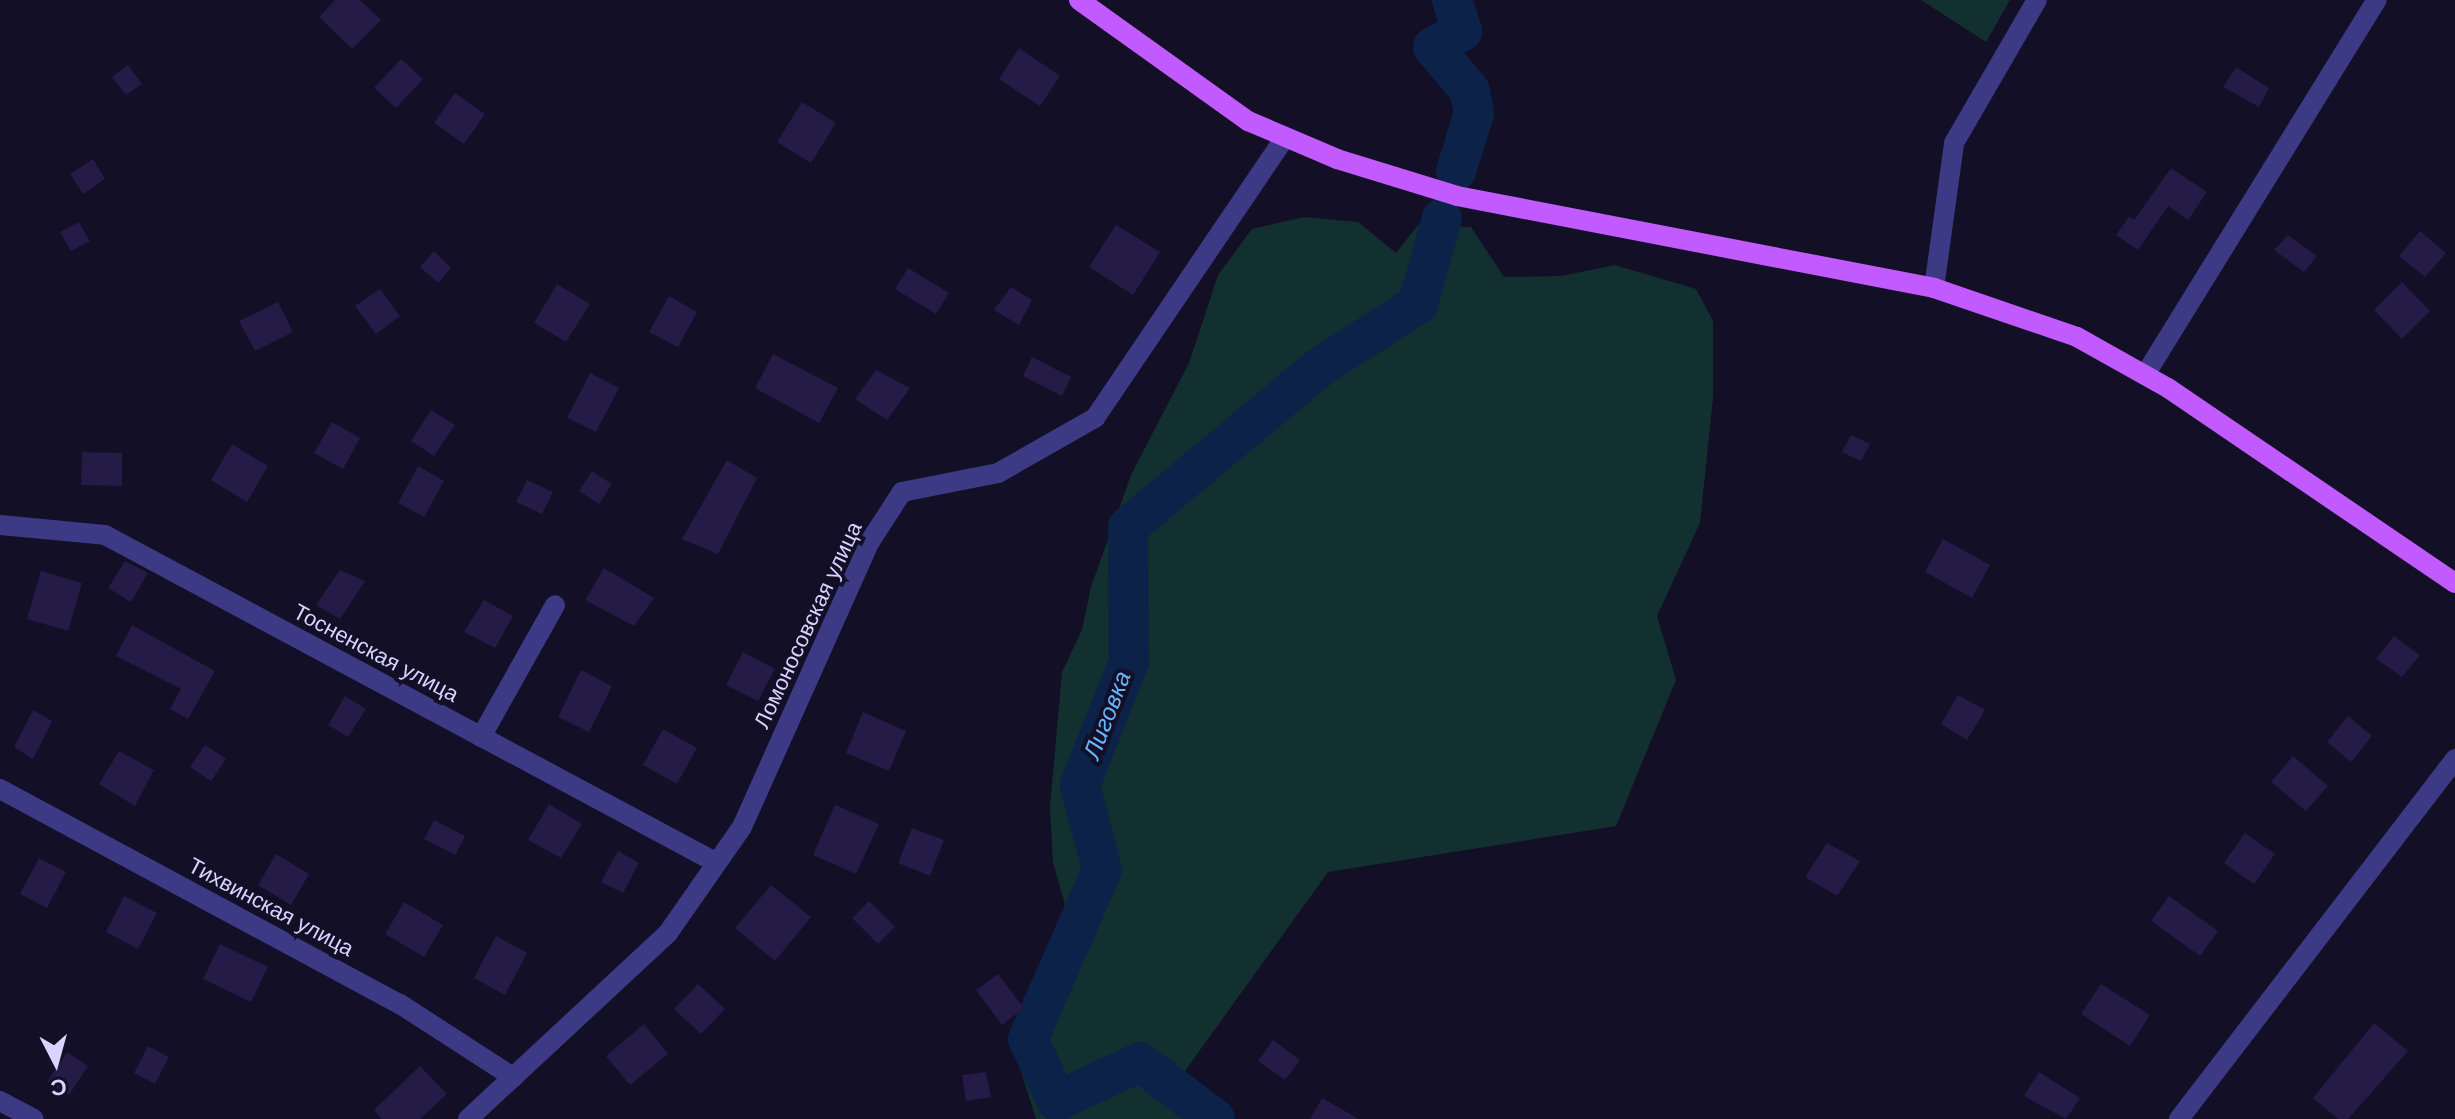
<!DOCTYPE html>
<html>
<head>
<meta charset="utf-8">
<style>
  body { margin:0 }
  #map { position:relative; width:2455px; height:1119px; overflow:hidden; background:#130f26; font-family:Arial,sans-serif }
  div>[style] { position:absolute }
  .green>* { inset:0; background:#12302f }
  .river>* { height:40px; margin:-20px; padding:0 20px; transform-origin:20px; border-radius:20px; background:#0c2248 }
  .building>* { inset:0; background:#241b47 }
  .minor>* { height:20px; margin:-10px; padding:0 10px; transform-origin:10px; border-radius:10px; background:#3d3a85 }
  .major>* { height:20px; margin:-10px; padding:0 10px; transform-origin:10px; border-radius:10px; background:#c25bff }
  span { translate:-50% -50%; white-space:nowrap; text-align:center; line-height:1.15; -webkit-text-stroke:8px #130f26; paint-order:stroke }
  .street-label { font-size:22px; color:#d9d4ff }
  .water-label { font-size:24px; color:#62b6ff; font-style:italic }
  .north { position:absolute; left:16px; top:1023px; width:80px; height:80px; -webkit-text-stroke:6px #130f26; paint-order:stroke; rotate:174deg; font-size:22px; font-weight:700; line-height:32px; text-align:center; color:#d9d4ff }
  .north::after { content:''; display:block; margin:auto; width:28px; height:36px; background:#d9d4ff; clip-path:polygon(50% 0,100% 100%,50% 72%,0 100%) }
</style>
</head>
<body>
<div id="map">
  <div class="green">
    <i style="clip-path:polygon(1921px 0,2010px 0,1986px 42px)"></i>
    <i style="clip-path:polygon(1304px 217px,1358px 222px,1396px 253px,1418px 225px,1471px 227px,1504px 277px,1561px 276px,1615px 265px,1696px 289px,1713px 321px,1713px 398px,1700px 523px,1657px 616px,1676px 680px,1616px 826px,1328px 872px,1167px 1096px,1192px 1119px,1036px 1119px,1017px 1059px,1074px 982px,1078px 949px,1053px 863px,1050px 807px,1062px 672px,1082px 630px,1091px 587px,1131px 475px,1189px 363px,1218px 275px,1252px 229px)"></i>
  </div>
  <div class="river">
    <i style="left:1452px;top:0;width:33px;rotate:72deg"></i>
    <i style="left:1462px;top:31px;width:33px;rotate:151deg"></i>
    <i style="left:1433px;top:47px;width:57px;rotate:49.9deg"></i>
    <i style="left:1470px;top:91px;width:22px;rotate:80deg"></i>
    <i style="left:1474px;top:113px;width:61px;rotate:107.2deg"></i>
    <i style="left:1215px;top:1119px;width:94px;rotate:-142.8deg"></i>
    <i style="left:1140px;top:1062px;width:92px;rotate:154.8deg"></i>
    <i style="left:1057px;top:1101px;width:68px;rotate:-115.1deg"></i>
    <i style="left:1028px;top:1039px;width:184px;rotate:-66.4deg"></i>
    <i style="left:1102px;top:870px;width:88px;rotate:-104.5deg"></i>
    <i style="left:1080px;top:785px;width:132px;rotate:-68.3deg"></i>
    <i style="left:1129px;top:662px;width:135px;rotate:-90.4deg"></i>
    <i style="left:1128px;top:527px;width:250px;rotate:-39.8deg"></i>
    <i style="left:1320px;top:367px;width:117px;rotate:-32.7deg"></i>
    <i style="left:1418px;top:304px;width:89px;rotate:-74.4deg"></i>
  </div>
  <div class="building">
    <i style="clip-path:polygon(335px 0,360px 0,381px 20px,352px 49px,319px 17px)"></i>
    <i style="clip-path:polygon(1019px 48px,1060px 76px,1040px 106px,999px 79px)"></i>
    <i style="clip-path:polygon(401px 59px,423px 79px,396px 108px,374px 88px)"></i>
    <i style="clip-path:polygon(128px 65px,142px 84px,126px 95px,112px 77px)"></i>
    <i style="clip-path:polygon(2236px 67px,2269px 88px,2259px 107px,2223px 87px)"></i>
    <i style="clip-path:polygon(455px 93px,485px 114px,464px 144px,434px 123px)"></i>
    <i style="clip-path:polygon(802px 102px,836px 123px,811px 163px,777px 142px)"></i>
    <i style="clip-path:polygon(93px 159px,105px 179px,83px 194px,70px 174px)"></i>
    <i style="clip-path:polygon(2171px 168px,2207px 192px,2188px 220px,2168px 206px,2138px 250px,2116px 235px,2129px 217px,2134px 220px)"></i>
    <i style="clip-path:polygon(79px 222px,90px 241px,71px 251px,60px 232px)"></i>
    <i style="clip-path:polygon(1116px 225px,1160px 252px,1133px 295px,1089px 267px)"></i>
    <i style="clip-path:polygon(2420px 231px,2446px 253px,2425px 277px,2399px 256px)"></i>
    <i style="clip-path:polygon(2288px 235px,2317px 256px,2304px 272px,2274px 250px)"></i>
    <i style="clip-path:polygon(434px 251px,451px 268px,438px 283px,420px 267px)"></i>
    <i style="clip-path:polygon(908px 268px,949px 293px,936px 314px,895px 289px)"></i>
    <i style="clip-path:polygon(2402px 282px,2430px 311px,2402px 339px,2374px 310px)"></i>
    <i style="clip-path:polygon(557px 284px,590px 304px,566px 342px,534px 323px)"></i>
    <i style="clip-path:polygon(1011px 287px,1032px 300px,1019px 325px,994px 310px)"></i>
    <i style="clip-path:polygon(380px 289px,400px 316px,376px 334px,355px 306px)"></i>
    <i style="clip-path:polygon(669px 296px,697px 312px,678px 347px,649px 332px)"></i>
    <i style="clip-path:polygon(278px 302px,293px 332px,255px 351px,239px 321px)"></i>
    <i style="clip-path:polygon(773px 354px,838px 388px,819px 423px,755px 388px)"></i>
    <i style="clip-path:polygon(1032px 357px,1071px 377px,1062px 396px,1023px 376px)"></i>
    <i style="clip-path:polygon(876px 370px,910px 388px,887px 420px,855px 399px)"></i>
    <i style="clip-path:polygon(590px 373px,619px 388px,596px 432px,567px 418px)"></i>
    <i style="clip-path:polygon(431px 410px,455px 425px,434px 456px,411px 441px)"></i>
    <i style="clip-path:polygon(332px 422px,360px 438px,343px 469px,314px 453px)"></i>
    <i style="clip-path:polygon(1851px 435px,1870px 444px,1861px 461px,1842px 452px)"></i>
    <i style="clip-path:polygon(232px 444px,268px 466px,247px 502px,211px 480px)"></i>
    <i style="clip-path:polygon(82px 452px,122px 453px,122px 486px,81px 485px)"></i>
    <i style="clip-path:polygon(727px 460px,757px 478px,718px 554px,682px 539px)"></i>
    <i style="clip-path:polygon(418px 466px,444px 481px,424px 517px,398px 503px)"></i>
    <i style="clip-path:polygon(592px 471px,612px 484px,599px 504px,579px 491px)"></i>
    <i style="clip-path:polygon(527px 480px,553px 492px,542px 514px,516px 502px)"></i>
    <i style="clip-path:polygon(1943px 539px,1990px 565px,1972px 598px,1925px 572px)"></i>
    <i style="clip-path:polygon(125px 561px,148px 573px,131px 602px,108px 588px)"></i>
    <i style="clip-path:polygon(604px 568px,654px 598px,634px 626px,585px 600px)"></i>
    <i style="clip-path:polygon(340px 570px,365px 581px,340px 619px,316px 605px)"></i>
    <i style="clip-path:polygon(41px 571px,82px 583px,68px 631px,27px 619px)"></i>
    <i style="clip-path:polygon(484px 600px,513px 616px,495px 648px,464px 632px)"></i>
    <i style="clip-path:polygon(132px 625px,215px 671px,188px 719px,170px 709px,181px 689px,116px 656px)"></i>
    <i style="clip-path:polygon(2394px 636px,2420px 655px,2402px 677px,2376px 659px)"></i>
    <i style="clip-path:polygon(743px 652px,775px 669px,758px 701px,726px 685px)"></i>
    <i style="clip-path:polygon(581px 670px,612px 686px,589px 732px,558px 717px)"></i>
    <i style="clip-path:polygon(1958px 695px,1985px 710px,1967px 740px,1941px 724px)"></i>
    <i style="clip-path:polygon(345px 696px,366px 709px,348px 737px,328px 725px)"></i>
    <i style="clip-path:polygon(33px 710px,52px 721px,33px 759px,14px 747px)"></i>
    <i style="clip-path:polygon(863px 712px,906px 731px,889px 771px,846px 753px)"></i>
    <i style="clip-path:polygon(2348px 716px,2372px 736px,2351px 762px,2327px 742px)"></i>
    <i style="clip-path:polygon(663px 729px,697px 748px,677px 784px,643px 765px)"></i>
    <i style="clip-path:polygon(205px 745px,226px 759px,211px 781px,190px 767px)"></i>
    <i style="clip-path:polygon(119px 751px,154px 770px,135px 806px,99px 784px)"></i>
    <i style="clip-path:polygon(2293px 756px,2328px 786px,2306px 811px,2271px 782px)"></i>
    <i style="clip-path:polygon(549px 804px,582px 824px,561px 858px,528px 840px)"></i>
    <i style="clip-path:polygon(835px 805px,879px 824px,856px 874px,813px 855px)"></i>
    <i style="clip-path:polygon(434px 820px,465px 836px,455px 855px,424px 839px)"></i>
    <i style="clip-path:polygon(912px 828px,944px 840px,930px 876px,898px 863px)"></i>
    <i style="clip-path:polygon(2245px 833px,2275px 854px,2254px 884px,2224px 863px)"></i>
    <i style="clip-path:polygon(1827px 843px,1860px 861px,1837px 896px,1805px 877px)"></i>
    <i style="clip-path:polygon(618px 851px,639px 863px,623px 893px,601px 882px)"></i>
    <i style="clip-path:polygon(276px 854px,309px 874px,291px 905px,258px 885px)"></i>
    <i style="clip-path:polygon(39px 858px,66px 872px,47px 908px,20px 894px)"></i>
    <i style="clip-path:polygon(771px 885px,811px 917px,775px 961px,735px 928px)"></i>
    <i style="clip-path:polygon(124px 896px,157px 913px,138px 949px,106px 932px)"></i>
    <i style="clip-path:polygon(2169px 896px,2218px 931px,2200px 956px,2151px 921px)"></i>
    <i style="clip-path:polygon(869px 901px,895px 927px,878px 944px,852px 918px)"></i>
    <i style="clip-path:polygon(404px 902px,443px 925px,424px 957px,385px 934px)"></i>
    <i style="clip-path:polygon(496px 936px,527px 953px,505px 995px,474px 978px)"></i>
    <i style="clip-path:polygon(220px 944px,268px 967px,251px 1002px,203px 979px)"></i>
    <i style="clip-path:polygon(998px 974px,1024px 1008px,1002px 1025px,976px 990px)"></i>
    <i style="clip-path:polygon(698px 984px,725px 1009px,701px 1034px,674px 1009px)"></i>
    <i style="clip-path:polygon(2101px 984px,2150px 1015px,2130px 1046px,2081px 1014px)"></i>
    <i style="clip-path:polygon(2374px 1023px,2408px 1051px,2348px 1119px,2338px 1119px,2313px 1098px)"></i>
    <i style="clip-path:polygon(644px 1024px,668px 1054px,630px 1085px,606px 1056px)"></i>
    <i style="clip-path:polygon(1273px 1040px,1300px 1060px,1285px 1080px,1258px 1061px)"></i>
    <i style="clip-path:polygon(148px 1046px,169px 1057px,155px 1084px,134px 1073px)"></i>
    <i style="clip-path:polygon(67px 1052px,88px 1066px,69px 1095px,47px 1082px)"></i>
    <i style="clip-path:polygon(420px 1066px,447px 1094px,420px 1119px,382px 1119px,374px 1110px)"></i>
    <i style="clip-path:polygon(986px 1072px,991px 1097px,966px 1101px,962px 1075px)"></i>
    <i style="clip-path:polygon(2039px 1072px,2080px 1098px,2066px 1119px,2024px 1096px)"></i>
    <i style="clip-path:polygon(1322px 1098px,1359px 1119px,1310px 1119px)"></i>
  </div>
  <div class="minor">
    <i style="left:1934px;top:288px;width:146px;rotate:-82.1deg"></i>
    <i style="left:1954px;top:143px;width:165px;rotate:-59.9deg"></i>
    <i style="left:2145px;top:375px;width:441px;rotate:-58.3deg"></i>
    <i style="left:0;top:525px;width:105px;rotate:5.4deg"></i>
    <i style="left:105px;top:535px;width:694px;rotate:28.19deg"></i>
    <i style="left:481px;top:737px;width:151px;rotate:-60.7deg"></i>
    <i style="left:0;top:789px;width:454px;rotate:28.3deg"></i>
    <i style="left:400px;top:1004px;width:135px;rotate:32.9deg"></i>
    <i style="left:0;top:1101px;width:38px;rotate:28deg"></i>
    <i style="left:468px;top:1119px;width:273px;rotate:-42.9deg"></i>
    <i style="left:668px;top:933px;width:129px;rotate:-55.1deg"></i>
    <i style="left:742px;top:827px;width:311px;rotate:-65.9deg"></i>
    <i style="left:869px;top:543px;width:61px;rotate:-57.1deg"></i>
    <i style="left:902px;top:492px;width:98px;rotate:-11.2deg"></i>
    <i style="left:998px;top:473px;width:112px;rotate:-29.6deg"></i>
    <i style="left:1095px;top:418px;width:339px;rotate:-55.9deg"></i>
    <i style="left:2179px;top:1119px;width:454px;rotate:-52.5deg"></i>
  </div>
  <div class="major">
    <i style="left:1079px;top:0;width:208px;rotate:35.6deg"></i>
    <i style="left:1248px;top:121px;width:97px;rotate:23.1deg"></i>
    <i style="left:1337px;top:159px;width:126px;rotate:17.1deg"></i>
    <i style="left:1457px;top:196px;width:486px;rotate:10.9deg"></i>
    <i style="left:1934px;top:288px;width:151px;rotate:18.9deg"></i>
    <i style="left:2077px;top:337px;width:104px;rotate:29.3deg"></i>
    <i style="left:2168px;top:388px;width:347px;rotate:34.2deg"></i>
  </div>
  <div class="street-label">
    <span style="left:808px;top:625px;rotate:-65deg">Ломоносовская улица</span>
    <span style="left:376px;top:653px;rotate:28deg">Тосненская улица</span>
    <span style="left:271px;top:907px;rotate:28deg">Тихвинская улица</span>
  </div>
  <div class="water-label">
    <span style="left:1107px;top:715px;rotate:-69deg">Лиговка</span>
  </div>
  <div class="north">С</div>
</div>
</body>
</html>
